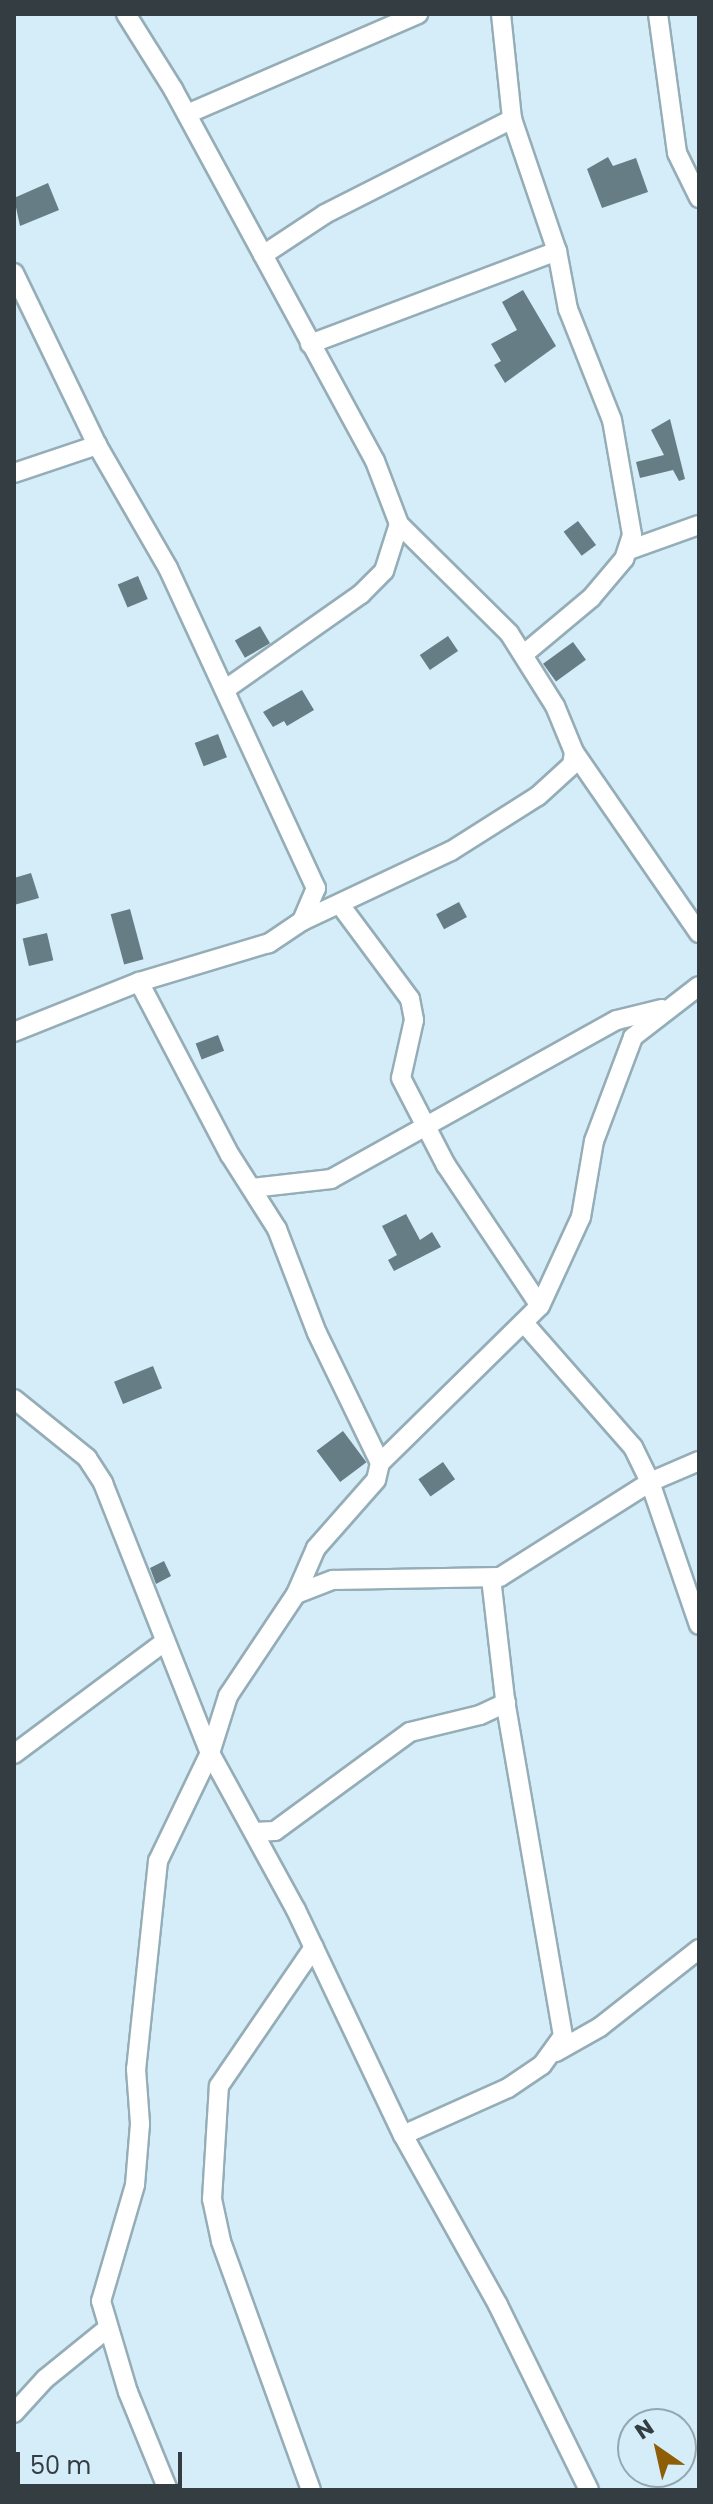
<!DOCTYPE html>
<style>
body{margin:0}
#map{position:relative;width:713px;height:2504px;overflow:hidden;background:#d4edf8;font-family:Poppins,sans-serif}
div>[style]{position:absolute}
.building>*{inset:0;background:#667d86;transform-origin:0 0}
.roads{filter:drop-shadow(2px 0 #95adb7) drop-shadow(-2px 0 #95adb7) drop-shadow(0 2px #95adb7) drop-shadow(0 -2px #95adb7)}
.street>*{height:18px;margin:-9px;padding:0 9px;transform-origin:9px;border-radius:9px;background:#fff}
span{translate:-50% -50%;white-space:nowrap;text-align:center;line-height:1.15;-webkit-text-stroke:8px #d4edf8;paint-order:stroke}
.frame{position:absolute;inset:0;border:16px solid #343d42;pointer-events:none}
.north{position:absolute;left:617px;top:2408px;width:80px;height:80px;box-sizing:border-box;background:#d4edf8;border:2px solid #94a7af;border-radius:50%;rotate:326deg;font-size:22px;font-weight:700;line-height:32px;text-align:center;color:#343d42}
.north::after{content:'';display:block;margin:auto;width:28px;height:36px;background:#8d5e05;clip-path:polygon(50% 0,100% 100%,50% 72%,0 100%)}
.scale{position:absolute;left:16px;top:2452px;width:166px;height:36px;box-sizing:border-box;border:4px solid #343d42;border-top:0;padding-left:10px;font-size:24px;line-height:28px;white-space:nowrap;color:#343d42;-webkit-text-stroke:6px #d4edf8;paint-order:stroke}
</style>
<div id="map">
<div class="building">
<div style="clip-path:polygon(608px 157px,613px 166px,636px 158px,648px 192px,602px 208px,587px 169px)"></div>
<div style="clip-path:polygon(48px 183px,59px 210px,20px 226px,14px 198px)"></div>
<div style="clip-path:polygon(523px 290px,556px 346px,505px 383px,494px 365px,501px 361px,491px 344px,517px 330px,502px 302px)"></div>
<div style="clip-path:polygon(670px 419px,685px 479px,679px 481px,673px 470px,640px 478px,636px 462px,664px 455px,651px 430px)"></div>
<div style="left:578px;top:521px;width:30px;height:18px;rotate:53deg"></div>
<div style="left:138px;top:576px;width:25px;height:22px;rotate:67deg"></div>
<div style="left:260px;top:626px;width:20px;height:29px;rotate:60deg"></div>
<div style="left:448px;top:636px;width:18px;height:34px;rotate:56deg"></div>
<div style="left:573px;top:642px;width:22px;height:37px;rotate:54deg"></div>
<div style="clip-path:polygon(302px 690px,314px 710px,287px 726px,284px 721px,273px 727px,263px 712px)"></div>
<div style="left:218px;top:734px;width:25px;height:25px;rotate:69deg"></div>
<div style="clip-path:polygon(31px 873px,39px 898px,14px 905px,14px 878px)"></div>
<div style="left:459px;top:902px;width:17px;height:26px;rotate:62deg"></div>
<div style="left:130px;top:909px;width:52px;height:20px;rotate:75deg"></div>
<div style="left:47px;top:933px;width:28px;height:25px;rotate:77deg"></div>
<div style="left:218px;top:1035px;width:17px;height:24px;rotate:69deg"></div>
<div style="clip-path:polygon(406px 1214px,420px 1240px,432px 1232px,441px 1247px,394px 1271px,388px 1260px,397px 1255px,382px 1226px)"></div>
<div style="left:153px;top:1366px;width:24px;height:42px;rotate:68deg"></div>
<div style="left:343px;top:1431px;width:39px;height:33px;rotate:53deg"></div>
<div style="left:443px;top:1462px;width:21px;height:30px;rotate:55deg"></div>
<div style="clip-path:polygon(164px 1561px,171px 1576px,156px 1584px,150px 1568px)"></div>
</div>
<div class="roads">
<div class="street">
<div style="left:126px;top:14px;width:89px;rotate:57.9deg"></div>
<div style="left:173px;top:89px;width:423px;rotate:61.5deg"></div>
<div style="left:375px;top:461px;width:67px;rotate:69.1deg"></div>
<div style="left:399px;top:524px;width:49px;rotate:107.7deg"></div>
<div style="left:384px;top:571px;width:33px;rotate:135deg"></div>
<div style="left:361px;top:594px;width:165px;rotate:144.9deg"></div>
<div style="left:501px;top:14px;width:106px;rotate:84deg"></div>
<div style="left:512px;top:119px;width:139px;rotate:71.2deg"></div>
<div style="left:557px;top:251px;width:59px;rotate:79.3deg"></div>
<div style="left:568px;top:309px;width:119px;rotate:68.4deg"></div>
<div style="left:612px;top:420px;width:117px;rotate:80.1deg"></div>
<div style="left:632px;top:535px;width:25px;rotate:108deg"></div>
<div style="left:624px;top:559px;width:51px;rotate:130.2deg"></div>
<div style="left:591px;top:598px;width:87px;rotate:140.1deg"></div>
<div style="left:658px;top:14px;width:140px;rotate:82.2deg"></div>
<div style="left:677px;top:153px;width:50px;rotate:63.9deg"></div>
<div style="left:187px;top:114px;width:252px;rotate:-23.4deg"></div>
<div style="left:263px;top:255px;width:74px;rotate:-33.5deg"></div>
<div style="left:325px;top:214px;width:210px;rotate:-26.9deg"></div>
<div style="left:14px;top:273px;width:191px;rotate:64.2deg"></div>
<div style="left:97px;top:445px;width:142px;rotate:60deg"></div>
<div style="left:168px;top:568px;width:353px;rotate:65.2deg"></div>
<div style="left:316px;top:888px;width:36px;rotate:113deg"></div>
<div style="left:302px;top:921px;width:40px;rotate:146deg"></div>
<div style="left:269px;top:943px;width:136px;rotate:163.3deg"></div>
<div style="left:139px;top:982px;width:135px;rotate:158.2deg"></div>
<div style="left:310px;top:344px;width:264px;rotate:-20.6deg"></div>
<div style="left:14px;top:473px;width:88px;rotate:-18.6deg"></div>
<div style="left:629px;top:550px;width:74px;rotate:-19.7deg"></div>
<div style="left:574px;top:752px;width:220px;rotate:55.4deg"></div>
<div style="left:341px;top:906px;width:116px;rotate:53.4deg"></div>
<div style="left:410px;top:999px;width:21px;rotate:79deg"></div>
<div style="left:414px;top:1020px;width:59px;rotate:102.6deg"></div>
<div style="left:401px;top:1078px;width:98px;rotate:62.7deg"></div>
<div style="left:446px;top:1165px;width:169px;rotate:56.3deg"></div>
<div style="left:302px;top:921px;width:165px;rotate:-25.2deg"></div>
<div style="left:451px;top:851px;width:103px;rotate:-32.3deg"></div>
<div style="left:538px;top:796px;width:46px;rotate:-42.4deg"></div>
<div style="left:572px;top:765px;width:13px;rotate:-81deg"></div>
<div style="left:574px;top:752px;width:50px;rotate:-112.4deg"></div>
<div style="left:555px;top:706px;width:86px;rotate:-122.2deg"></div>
<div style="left:509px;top:633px;width:155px;rotate:-135.3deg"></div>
<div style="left:139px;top:982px;width:195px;rotate:62.3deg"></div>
<div style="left:230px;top:1155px;width:88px;rotate:57.6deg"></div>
<div style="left:277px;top:1229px;width:111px;rotate:69deg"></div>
<div style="left:317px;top:1333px;width:144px;rotate:64.1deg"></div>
<div style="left:380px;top:1463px;width:17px;rotate:103deg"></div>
<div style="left:376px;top:1480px;width:91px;rotate:131.4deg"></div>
<div style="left:316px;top:1548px;width:50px;rotate:113.5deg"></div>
<div style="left:296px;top:1594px;width:123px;rotate:123.7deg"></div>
<div style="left:228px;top:1696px;width:60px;rotate:107.5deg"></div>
<div style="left:210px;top:1753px;width:179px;rotate:61.3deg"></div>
<div style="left:296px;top:1910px;width:249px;rotate:64.6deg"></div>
<div style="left:403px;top:2135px;width:195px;rotate:60.8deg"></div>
<div style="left:498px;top:2305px;width:206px;rotate:63.8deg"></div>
<div style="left:252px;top:1188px;width:80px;rotate:-6.5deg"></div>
<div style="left:331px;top:1179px;width:327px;rotate:-29.1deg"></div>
<div style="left:617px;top:1020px;width:46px;rotate:-13.7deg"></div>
<div style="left:524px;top:1323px;width:165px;rotate:48.7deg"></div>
<div style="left:633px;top:1447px;width:39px;rotate:64deg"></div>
<div style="left:650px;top:1482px;width:151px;rotate:71.1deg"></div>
<div style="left:14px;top:1399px;width:94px;rotate:38.9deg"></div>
<div style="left:87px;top:1458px;width:30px;rotate:57deg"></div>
<div style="left:103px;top:1483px;width:290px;rotate:68.4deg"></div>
<div style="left:210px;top:1753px;width:120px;rotate:115.7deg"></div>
<div style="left:158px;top:1861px;width:209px;rotate:96deg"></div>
<div style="left:136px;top:2069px;width:55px;rotate:85.8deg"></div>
<div style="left:140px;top:2124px;width:61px;rotate:94.7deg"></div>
<div style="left:135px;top:2185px;width:121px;rotate:106.3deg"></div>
<div style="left:101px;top:2301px;width:95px;rotate:73.5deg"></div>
<div style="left:128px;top:2392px;width:106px;rotate:67.8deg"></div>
<div style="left:380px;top:1463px;width:224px;rotate:-44.5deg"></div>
<div style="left:540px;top:1306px;width:98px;rotate:-65.3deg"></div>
<div style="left:581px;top:1217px;width:77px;rotate:-80.3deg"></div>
<div style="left:594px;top:1141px;width:111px;rotate:-69.4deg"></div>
<div style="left:633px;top:1037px;width:83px;rotate:-37.7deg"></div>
<div style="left:296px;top:1594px;width:40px;rotate:-21deg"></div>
<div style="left:333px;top:1580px;width:167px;rotate:-1deg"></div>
<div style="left:500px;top:1577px;width:178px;rotate:-32.3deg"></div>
<div style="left:650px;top:1482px;width:53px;rotate:-23.2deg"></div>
<div style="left:14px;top:1754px;width:187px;rotate:-36.7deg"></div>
<div style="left:254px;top:1832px;width:21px;rotate:-3deg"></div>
<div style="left:275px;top:1831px;width:167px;rotate:-36.3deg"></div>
<div style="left:410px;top:1732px;width:72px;rotate:-13.7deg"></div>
<div style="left:480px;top:1715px;width:29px;rotate:-25deg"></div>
<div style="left:556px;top:2052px;width:51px;rotate:-29.6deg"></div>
<div style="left:600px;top:2027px;width:126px;rotate:-38.2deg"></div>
<div style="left:403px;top:2135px;width:115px;rotate:-24.1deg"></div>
<div style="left:508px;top:2088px;width:41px;rotate:-34.1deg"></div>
<div style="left:542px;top:2065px;width:36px;rotate:-54deg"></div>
<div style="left:563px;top:2036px;width:342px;rotate:-99.8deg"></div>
<div style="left:505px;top:1699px;width:122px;rotate:-96.6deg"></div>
<div style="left:14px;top:2413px;width:46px;rotate:-47.6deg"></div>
<div style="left:45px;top:2379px;width:81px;rotate:-39deg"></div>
<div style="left:311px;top:2490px;width:265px;rotate:-109.9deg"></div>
<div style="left:221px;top:2241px;width:43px;rotate:-102.1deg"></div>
<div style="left:212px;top:2199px;width:113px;rotate:-86.5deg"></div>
<div style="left:219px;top:2086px;width:168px;rotate:-55.6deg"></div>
</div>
</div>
<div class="frame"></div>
<div class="north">N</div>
<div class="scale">50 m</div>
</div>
